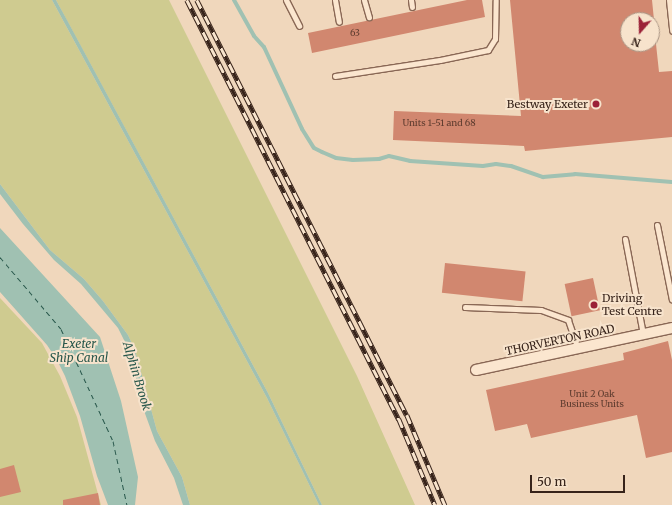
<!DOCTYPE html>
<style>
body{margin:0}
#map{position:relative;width:672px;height:505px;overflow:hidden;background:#f0d7bc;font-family:Merriweather,serif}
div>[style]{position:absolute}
.green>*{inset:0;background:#cfcb90}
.water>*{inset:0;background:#a0c1b2}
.stream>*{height:4px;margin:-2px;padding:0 2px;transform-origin:2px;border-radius:2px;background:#a0c1b2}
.ferry>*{height:1px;margin-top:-0.5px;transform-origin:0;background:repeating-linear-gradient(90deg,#29584c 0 5px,transparent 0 9px)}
.building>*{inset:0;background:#d1876f;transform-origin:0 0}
.roads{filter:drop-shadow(1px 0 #896755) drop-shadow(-1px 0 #896755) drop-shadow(0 1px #896755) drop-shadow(0 -1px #896755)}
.service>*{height:5px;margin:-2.5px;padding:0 2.5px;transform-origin:2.5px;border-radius:2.5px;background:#fbe6cf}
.minor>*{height:10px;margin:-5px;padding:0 5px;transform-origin:5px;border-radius:5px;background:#fbe6cf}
.rail>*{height:4.5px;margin-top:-2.25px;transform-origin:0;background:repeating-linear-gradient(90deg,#f7e3cc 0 9px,#37231a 0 18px);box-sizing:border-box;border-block:1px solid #37231a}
.dots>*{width:11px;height:11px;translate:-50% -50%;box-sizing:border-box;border:2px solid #f7e3cc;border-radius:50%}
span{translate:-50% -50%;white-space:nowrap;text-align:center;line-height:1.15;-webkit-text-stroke:4px #f7e3cc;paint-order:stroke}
.number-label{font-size:9px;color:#5e3c2f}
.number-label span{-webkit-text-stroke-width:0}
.poi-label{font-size:11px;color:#37231a}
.right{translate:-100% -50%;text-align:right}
.left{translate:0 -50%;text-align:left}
.street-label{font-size:11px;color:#37231a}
.water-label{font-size:12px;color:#29584c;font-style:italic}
.north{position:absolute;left:620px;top:12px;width:40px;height:40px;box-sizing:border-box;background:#f7e3cc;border:1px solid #aa9685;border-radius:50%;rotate:200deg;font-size:11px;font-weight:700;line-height:16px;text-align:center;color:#37231a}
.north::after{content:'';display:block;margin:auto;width:14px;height:18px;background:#9b2137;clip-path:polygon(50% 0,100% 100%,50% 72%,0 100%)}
.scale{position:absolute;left:530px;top:475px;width:95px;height:18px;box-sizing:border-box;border:2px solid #37231a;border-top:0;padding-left:5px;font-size:12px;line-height:14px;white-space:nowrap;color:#37231a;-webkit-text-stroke:3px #f7e3cc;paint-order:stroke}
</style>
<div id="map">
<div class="green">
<div style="clip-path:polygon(0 0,52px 0,267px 398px,319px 505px,190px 505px,182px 477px,157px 431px,135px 350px,128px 335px,103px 301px,84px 279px,50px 250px,0 184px)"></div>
<div style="clip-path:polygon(56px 0,169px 0,357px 376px,415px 505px,322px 505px,268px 393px)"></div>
<div style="clip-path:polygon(0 298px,42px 343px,60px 376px,77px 417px,101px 505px,0 505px)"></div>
</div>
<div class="water">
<div style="clip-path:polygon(52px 0,56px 0,67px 20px,268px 393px,322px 505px,319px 505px,267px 398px)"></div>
<div style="clip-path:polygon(0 184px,50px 250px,84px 279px,103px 301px,128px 335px,135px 350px,157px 431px,182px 477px,190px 505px,183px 505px,174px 478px,155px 441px,143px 408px,125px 342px,118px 328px,81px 284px,54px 260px,23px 224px,0 194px)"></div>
<div style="clip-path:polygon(0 228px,100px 337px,121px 401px,138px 477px,135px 505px,108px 505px,97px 476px,80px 416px,65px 376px,57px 360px,47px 345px,0 292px)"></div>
</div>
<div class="stream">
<div style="left:234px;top:0;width:41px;rotate:60.9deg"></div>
<div style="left:254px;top:36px;width:15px;rotate:48deg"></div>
<div style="left:264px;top:47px;width:90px;rotate:65.1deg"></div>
<div style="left:302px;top:129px;width:22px;rotate:58deg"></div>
<div style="left:314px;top:148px;width:9px;rotate:27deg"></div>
<div style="left:322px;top:152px;width:15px;rotate:23deg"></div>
<div style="left:336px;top:158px;width:17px;rotate:7deg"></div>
<div style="left:353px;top:160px;width:26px;rotate:-2deg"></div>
<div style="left:379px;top:159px;width:10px;rotate:-17deg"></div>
<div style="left:389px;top:156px;width:22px;rotate:13deg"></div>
<div style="left:410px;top:161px;width:73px;rotate:3.9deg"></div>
<div style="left:483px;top:166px;width:13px;rotate:-9deg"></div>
<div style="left:496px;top:164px;width:15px;rotate:8deg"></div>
<div style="left:511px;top:166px;width:34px;rotate:19deg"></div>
<div style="left:543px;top:177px;width:32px;rotate:-5deg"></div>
<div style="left:575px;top:174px;width:97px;rotate:4.7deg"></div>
</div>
<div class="ferry">
<div style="left:0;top:257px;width:94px;rotate:49.7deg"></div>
<div style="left:61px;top:329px;width:123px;rotate:65.1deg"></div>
<div style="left:113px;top:441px;width:66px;rotate:77.7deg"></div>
</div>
<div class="building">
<div style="clip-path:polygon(467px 0,482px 0,485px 17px,312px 53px,308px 33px)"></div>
<div style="clip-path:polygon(510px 0,652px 0,654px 20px,628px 20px,628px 44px,656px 44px,659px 72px,672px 71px,672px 137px,525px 151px,524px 146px,393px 140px,394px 111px,521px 116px)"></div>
<div style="left:445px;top:263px;width:81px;height:30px;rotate:6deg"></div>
<div style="left:593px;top:278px;width:33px;height:29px;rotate:78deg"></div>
<div style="clip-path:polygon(668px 341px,672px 360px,672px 452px,646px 458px,637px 415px,531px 438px,527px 424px,495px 431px,486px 390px,624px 360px,623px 353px)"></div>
<div style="clip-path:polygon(14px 465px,21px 492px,0 497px,0 469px)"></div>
<div style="clip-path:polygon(98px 493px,100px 505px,63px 505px,63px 500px)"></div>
</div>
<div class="roads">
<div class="service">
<div style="left:286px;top:0;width:29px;rotate:63deg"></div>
<div style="left:335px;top:0;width:22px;rotate:80deg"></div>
<div style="left:364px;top:0;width:18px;rotate:74deg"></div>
<div style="left:411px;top:0;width:7px;rotate:82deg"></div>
<div style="left:669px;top:0;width:31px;rotate:84deg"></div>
<div style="left:335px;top:76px;width:106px;rotate:-8.7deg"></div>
<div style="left:440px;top:60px;width:49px;rotate:-11.8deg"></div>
<div style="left:488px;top:50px;width:13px;rotate:-58deg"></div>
<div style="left:495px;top:39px;width:39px;rotate:-89deg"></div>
<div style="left:657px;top:225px;width:76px;rotate:78.7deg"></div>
<div style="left:625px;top:239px;width:97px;rotate:79.3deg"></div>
<div style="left:465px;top:307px;width:76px;rotate:2.3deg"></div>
<div style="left:541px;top:310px;width:29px;rotate:20deg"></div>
<div style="left:568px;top:320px;width:31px;rotate:71deg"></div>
</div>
<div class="minor">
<div style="left:476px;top:370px;width:200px;rotate:-12.1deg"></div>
</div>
</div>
<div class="rail">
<div style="left:187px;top:0;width:470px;rotate:63.2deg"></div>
<div style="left:399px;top:419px;width:93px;rotate:67.3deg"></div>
<div style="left:197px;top:0;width:465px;rotate:63.2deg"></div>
<div style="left:407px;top:415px;width:98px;rotate:67.1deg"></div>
</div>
<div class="dots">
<div style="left:596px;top:104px;background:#9b2137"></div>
<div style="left:594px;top:305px;background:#9b2137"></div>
</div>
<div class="number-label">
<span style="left:355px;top:33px">63</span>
<span style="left:439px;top:123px">Units 1-51 and 68</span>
<span style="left:592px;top:399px">Unit 2 Oak<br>Business Units</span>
</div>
<div class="poi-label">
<span class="right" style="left:588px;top:104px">Bestway Exeter</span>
<span class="left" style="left:602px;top:305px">Driving<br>Test Centre</span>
</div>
<div class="street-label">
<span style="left:560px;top:340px;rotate:-12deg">THORVERTON ROAD</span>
</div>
<div class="water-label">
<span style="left:79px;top:351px">Exeter<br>Ship Canal</span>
<span style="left:137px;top:376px;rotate:73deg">Alphin Brook</span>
</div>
<div class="north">N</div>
<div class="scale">50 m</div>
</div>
